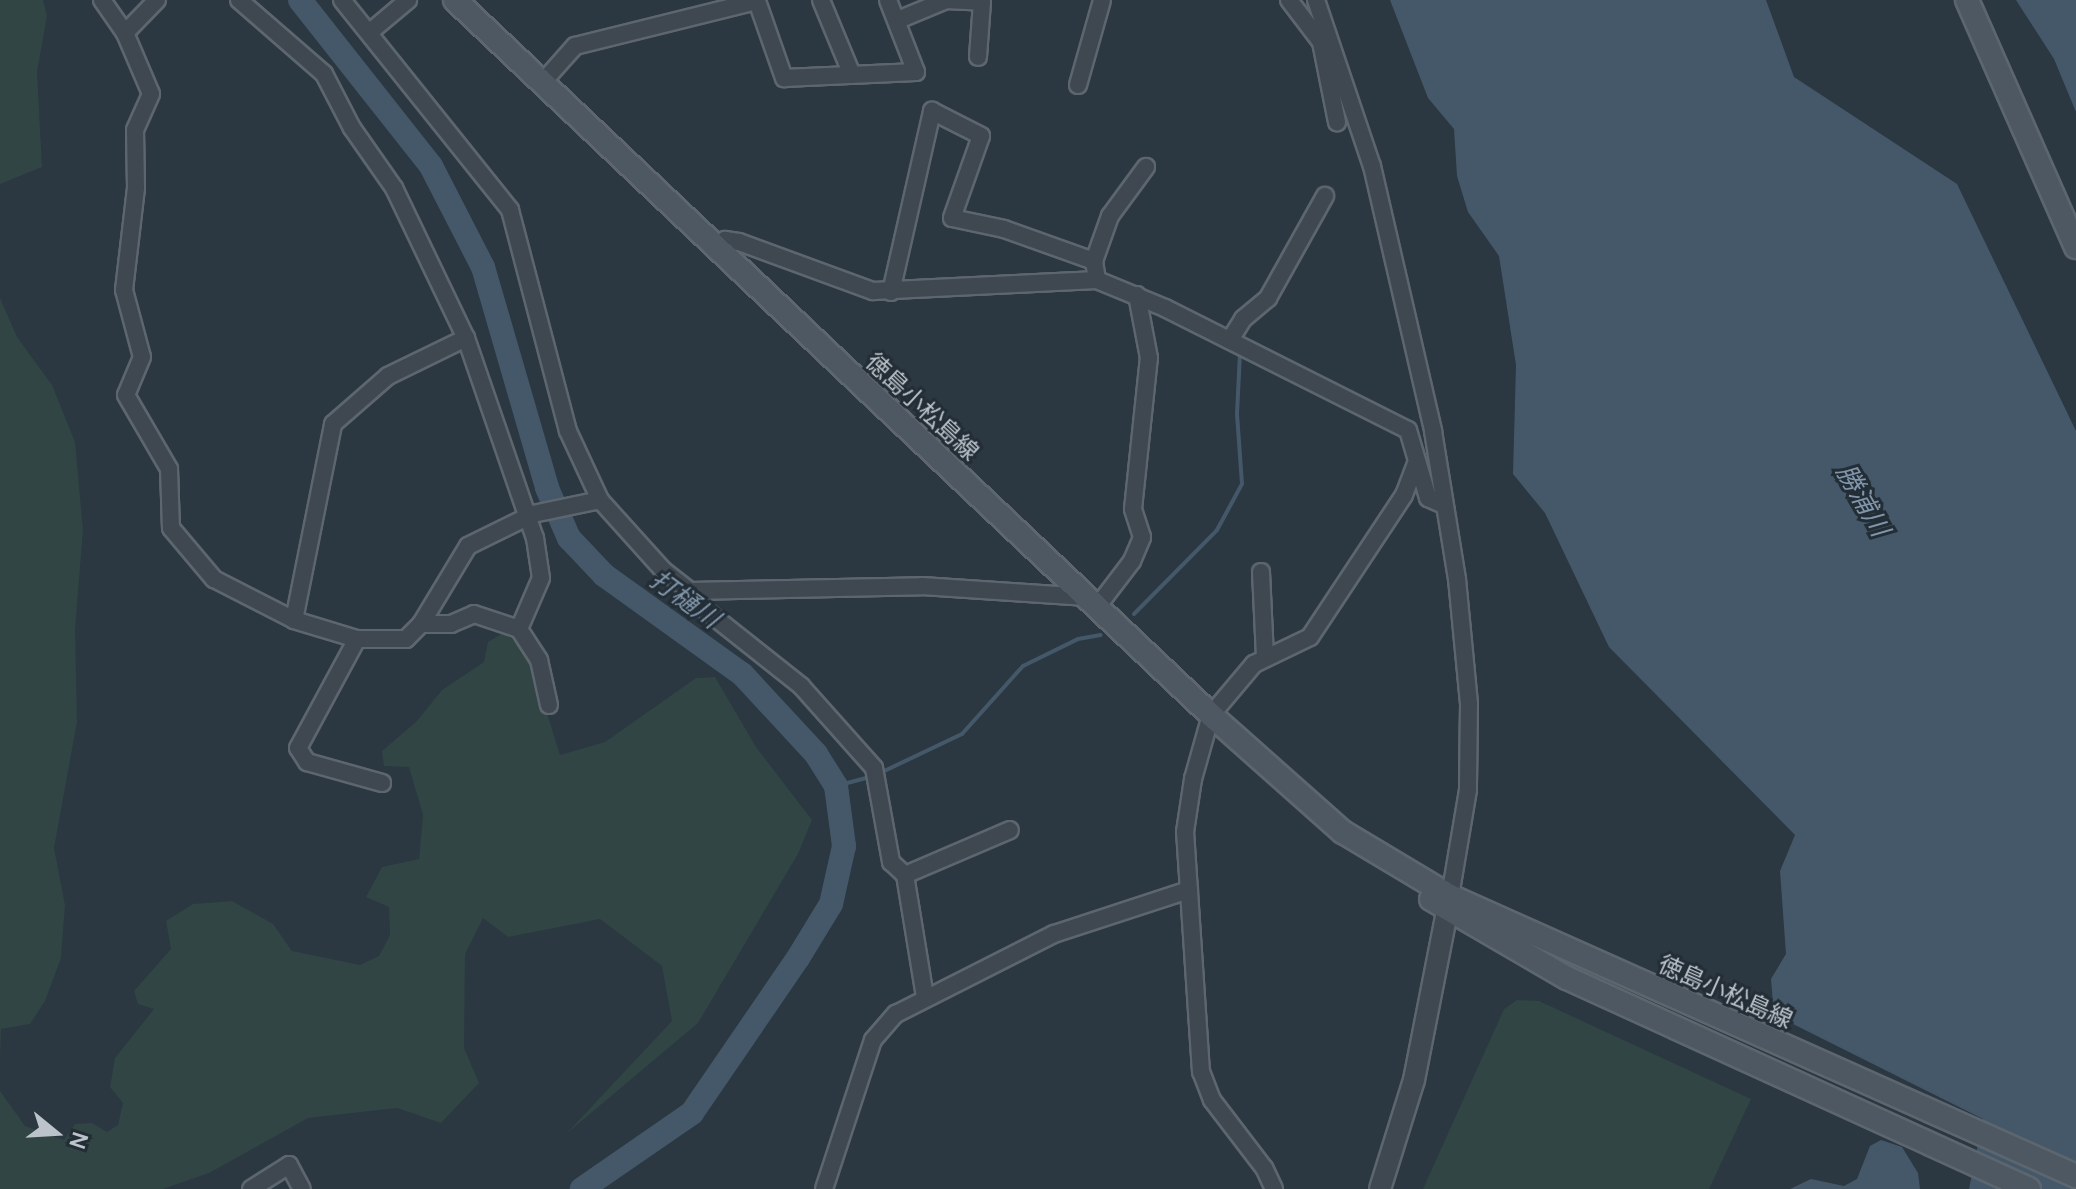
<!DOCTYPE html>
<meta charset="utf-8">
<style>
body{margin:0}
#map{position:relative;width:2076px;height:1189px;overflow:hidden;background:#2b3741;font-family:Manrope,"Noto Sans JP",sans-serif}
div>[style]{position:absolute}
.green>*{inset:0;background:#304544}
.water>*{inset:0;background:#455869}
.stream>*{height:4px;margin:-2px;padding:0 2px;transform-origin:2px;border-radius:2px;background:#455869}
.river>*{height:24px;margin:-12px;padding:0 12px;transform-origin:12px;border-radius:12px;background:#455869}
.roads{filter:drop-shadow(2px 0 #5d666e) drop-shadow(-2px 0 #5d666e) drop-shadow(0 2px #5d666e) drop-shadow(0 -2px #5d666e)}
.minor>*{height:16px;margin:-8px;padding:0 8px;transform-origin:8px;border-radius:8px;background:#3f4851}
.tertiary>*{height:20px;margin:-10px;padding:0 10px;transform-origin:10px;border-radius:10px;background:#3f4851}
.secondary>*{height:22px;margin:-11px;padding:0 11px;transform-origin:11px;border-radius:11px;background:#4d5863}
span{translate:-50% -50%;white-space:nowrap;text-align:center;line-height:1.15;-webkit-text-stroke:6px #232d36;paint-order:stroke}
.street-label{font-size:24px;color:#bcc3cb}
.water-label{font-size:26px;color:#8196aa;font-style:italic}
.north{position:absolute;left:16px;top:1093px;width:80px;height:80px;-webkit-text-stroke:6px #232d36;paint-order:stroke;rotate:108deg;font-size:22px;font-weight:700;line-height:32px;text-align:center;color:#bcc3cb}
.north::after{content:'';display:block;margin:auto;width:28px;height:36px;background:#bcc3cb;clip-path:polygon(50% 0,100% 100%,50% 72%,0 100%)}
</style>
<div id="map">
<div class="green">
<div style="clip-path:polygon(0 0,43px 0,47px 16px,37px 72px,42px 167px,0 184px)"></div>
<div style="clip-path:polygon(0 298px,17px 337px,52px 385px,75px 442px,83px 530px,75px 630px,77px 722px,54px 848px,65px 905px,61px 958px,45px 1001px,30px 1024px,1px 1029px,0 1060px)"></div>
<div style="clip-path:polygon(503px 633px,527px 649px,560px 755px,605px 742px,696px 678px,715px 677px,756px 747px,812px 820px,798px 854px,698px 1023px,566px 1134px,672px 1021px,662px 966px,600px 919px,508px 937px,483px 918px,465px 954px,464px 1048px,479px 1083px,441px 1123px,397px 1108px,308px 1118px,209px 1173px,163px 1189px,0 1189px,0 1091px,25px 1126px,64px 1140px,75px 1124px,92px 1123px,107px 1132px,118px 1125px,123px 1103px,110px 1087px,115px 1058px,154px 1009px,138px 1004px,134px 991px,171px 949px,166px 921px,193px 904px,232px 901px,273px 924px,292px 951px,360px 965px,379px 956px,390px 935px,389px 907px,366px 897px,382px 867px,419px 859px,423px 815px,409px 767px,384px 766px,382px 751px,416px 722px,442px 690px,484px 662px,488px 642px)"></div>
<div style="clip-path:polygon(1517px 1000px,1539px 1001px,1751px 1099px,1709px 1189px,1423px 1189px,1504px 1009px)"></div>
</div>
<div class="water">
<div style="clip-path:polygon(1390px 0,1766px 0,1794px 77px,1957px 184px,2076px 431px,2076px 1189px,1969px 1189px,1983px 1119px,1789px 1022px,1773px 1004px,1771px 979px,1786px 954px,1780px 871px,1795px 835px,1609px 647px,1545px 513px,1513px 474px,1516px 365px,1499px 256px,1468px 212px,1457px 176px,1454px 129px,1428px 98px)"></div>
<div style="clip-path:polygon(2016px 0,2076px 0,2076px 112px,2054px 59px)"></div>
<div style="clip-path:polygon(1881px 1140px,1902px 1147px,1918px 1173px,1920px 1189px,1790px 1189px,1811px 1179px,1844px 1186px,1857px 1179px,1870px 1146px)"></div>
</div>
<div class="stream">
<div style="left:1134px;top:614px;width:118px;rotate:-45.3deg"></div>
<div style="left:1217px;top:530px;width:52px;rotate:-61.5deg"></div>
<div style="left:1242px;top:484px;width:70px;rotate:-94.1deg"></div>
<div style="left:1237px;top:414px;width:62px;rotate:-87.2deg"></div>
<div style="left:878px;top:774px;width:93px;rotate:-25.5deg"></div>
<div style="left:962px;top:734px;width:91px;rotate:-48.1deg"></div>
<div style="left:1023px;top:666px;width:61px;rotate:-26.1deg"></div>
<div style="left:1078px;top:639px;width:23px;rotate:-10deg"></div>
<div style="left:836px;top:786px;width:34px;rotate:-15deg"></div>
</div>
<div class="river">
<div style="left:300px;top:0;width:211px;rotate:51.7deg"></div>
<div style="left:431px;top:166px;width:114px;rotate:62.8deg"></div>
<div style="left:483px;top:267px;width:230px;rotate:73.8deg"></div>
<div style="left:547px;top:488px;width:55px;rotate:66.3deg"></div>
<div style="left:569px;top:538px;width:51px;rotate:46.6deg"></div>
<div style="left:604px;top:575px;width:170px;rotate:35.7deg"></div>
<div style="left:742px;top:674px;width:109px;rotate:47.2deg"></div>
<div style="left:816px;top:754px;width:38px;rotate:58deg"></div>
<div style="left:836px;top:786px;width:61px;rotate:82.4deg"></div>
<div style="left:844px;top:846px;width:59px;rotate:102.6deg"></div>
<div style="left:831px;top:904px;width:63px;rotate:121.4deg"></div>
<div style="left:798px;top:958px;width:188px;rotate:124.4deg"></div>
<div style="left:692px;top:1113px;width:134px;rotate:145.4deg"></div>
</div>
<div class="roads">
<div class="minor">
<div style="left:102px;top:0;width:40px;rotate:55.1deg"></div>
<div style="left:157px;top:0;width:46px;rotate:134.1deg"></div>
<div style="left:125px;top:33px;width:66px;rotate:66.9deg"></div>
<div style="left:151px;top:94px;width:39px;rotate:114deg"></div>
<div style="left:135px;top:130px;width:58px;rotate:89deg"></div>
<div style="left:136px;top:188px;width:103px;rotate:96.7deg"></div>
<div style="left:124px;top:290px;width:69px;rotate:75deg"></div>
<div style="left:142px;top:357px;width:41px;rotate:112.8deg"></div>
<div style="left:126px;top:395px;width:86px;rotate:59.8deg"></div>
<div style="left:169px;top:469px;width:59px;rotate:88.1deg"></div>
<div style="left:171px;top:528px;width:67px;rotate:49.9deg"></div>
<div style="left:214px;top:579px;width:90px;rotate:27.1deg"></div>
<div style="left:294px;top:620px;width:66px;rotate:16.8deg"></div>
<div style="left:357px;top:639px;width:49px"></div>
<div style="left:406px;top:639px;width:21px;rotate:-45deg"></div>
<div style="left:421px;top:624px;width:91px;rotate:-58.9deg"></div>
<div style="left:468px;top:546px;width:72px;rotate:-26.2deg"></div>
<div style="left:533px;top:514px;width:68px;rotate:-11.8deg"></div>
<div style="left:600px;top:500px;width:94px;rotate:48deg"></div>
<div style="left:663px;top:570px;width:34px;rotate:38deg"></div>
<div style="left:690px;top:591px;width:232px;rotate:-1.2deg"></div>
<div style="left:922px;top:586px;width:165px;rotate:3.8deg"></div>
<div style="left:239px;top:0;width:113px;rotate:41deg"></div>
<div style="left:324px;top:74px;width:61px;rotate:62.6deg"></div>
<div style="left:352px;top:128px;width:73px;rotate:55deg"></div>
<div style="left:394px;top:188px;width:166px;rotate:64.4deg"></div>
<div style="left:342px;top:0;width:269px;rotate:51.3deg"></div>
<div style="left:510px;top:210px;width:228px;rotate:75.3deg"></div>
<div style="left:568px;top:431px;width:76px;rotate:65.1deg"></div>
<div style="left:821px;top:0;width:81px;rotate:67.5deg"></div>
<div style="left:1289px;top:0;width:53px;rotate:52.7deg"></div>
<div style="left:1321px;top:42px;width:82px;rotate:78.7deg"></div>
<div style="left:1316px;top:0;width:175px;rotate:71.4deg"></div>
<div style="left:1372px;top:166px;width:272px;rotate:77deg"></div>
<div style="left:1433px;top:431px;width:150px;rotate:80.8deg"></div>
<div style="left:1457px;top:579px;width:126px;rotate:84.5deg"></div>
<div style="left:1469px;top:704px;width:86px;rotate:90.7deg"></div>
<div style="left:1468px;top:790px;width:108px;rotate:99.6deg"></div>
<div style="left:898px;top:20px;width:52px;rotate:-22.6deg"></div>
<div style="left:946px;top:0;width:36px;rotate:3deg"></div>
<div style="left:982px;top:2px;width:55px;rotate:94.2deg"></div>
<div style="left:370px;top:32px;width:50px;rotate:-40.1deg"></div>
<div style="left:542px;top:83px;width:50px;rotate:-48.3deg"></div>
<div style="left:575px;top:46px;width:187px;rotate:-13.9deg"></div>
<div style="left:757px;top:1px;width:82px;rotate:70.7deg"></div>
<div style="left:784px;top:78px;width:132px;rotate:-2.6deg"></div>
<div style="left:916px;top:72px;width:77px;rotate:-111.3deg"></div>
<div style="left:1078px;top:85px;width:88px;rotate:-74.2deg"></div>
<div style="left:718px;top:248px;width:11px;rotate:-49deg"></div>
<div style="left:725px;top:240px;width:14px;rotate:8deg"></div>
<div style="left:739px;top:242px;width:143px;rotate:20.1deg"></div>
<div style="left:873px;top:291px;width:224px;rotate:-2.8deg"></div>
<div style="left:1094px;top:261px;width:19px;rotate:81deg"></div>
<div style="left:1097px;top:280px;width:74px;rotate:22.4deg"></div>
<div style="left:1165px;top:308px;width:272px;rotate:26.7deg"></div>
<div style="left:1408px;top:430px;width:71px;rotate:73.6deg"></div>
<div style="left:1428px;top:498px;width:17px;rotate:24deg"></div>
<div style="left:891px;top:292px;width:186px;rotate:-77.2deg"></div>
<div style="left:932px;top:111px;width:55px;rotate:27deg"></div>
<div style="left:981px;top:136px;width:87px;rotate:109.5deg"></div>
<div style="left:952px;top:218px;width:53px;rotate:11.9deg"></div>
<div style="left:1004px;top:229px;width:96px;rotate:19.6deg"></div>
<div style="left:1094px;top:261px;width:48px;rotate:-70.4deg"></div>
<div style="left:1110px;top:216px;width:61px;rotate:-53.7deg"></div>
<div style="left:1230px;top:340px;width:25px;rotate:-58deg"></div>
<div style="left:1243px;top:319px;width:33px;rotate:-40deg"></div>
<div style="left:1268px;top:298px;width:117px;rotate:-60.8deg"></div>
<div style="left:1261px;top:572px;width:84px;rotate:87.3deg"></div>
<div style="left:690px;top:591px;width:23px;rotate:52deg"></div>
<div style="left:704px;top:609px;width:124px;rotate:38.4deg"></div>
<div style="left:801px;top:686px;width:110px;rotate:48.3deg"></div>
<div style="left:874px;top:768px;width:96px;rotate:79.7deg"></div>
<div style="left:891px;top:862px;width:19px;rotate:43deg"></div>
<div style="left:1097px;top:607px;width:58px;rotate:-52.7deg"></div>
<div style="left:1132px;top:561px;width:26px;rotate:-67deg"></div>
<div style="left:1142px;top:537px;width:29px;rotate:-108deg"></div>
<div style="left:1133px;top:509px;width:152px;rotate:-84deg"></div>
<div style="left:1149px;top:358px;width:64px;rotate:-100.8deg"></div>
<div style="left:294px;top:620px;width:200px;rotate:-78.7deg"></div>
<div style="left:333px;top:424px;width:73px;rotate:-41.1deg"></div>
<div style="left:388px;top:376px;width:87px;rotate:-26deg"></div>
<div style="left:466px;top:338px;width:212px;rotate:71deg"></div>
<div style="left:535px;top:538px;width:40px;rotate:81.5deg"></div>
<div style="left:541px;top:578px;width:56px;rotate:113.3deg"></div>
<div style="left:421px;top:624px;width:30px"></div>
<div style="left:451px;top:624px;width:25px;rotate:-23deg"></div>
<div style="left:474px;top:614px;width:47px;rotate:18.4deg"></div>
<div style="left:519px;top:629px;width:37px;rotate:57deg"></div>
<div style="left:539px;top:660px;width:46px;rotate:77.5deg"></div>
<div style="left:357px;top:639px;width:124px;rotate:118.4deg"></div>
<div style="left:298px;top:748px;width:17px;rotate:57deg"></div>
<div style="left:307px;top:762px;width:78px;rotate:15.6deg"></div>
<div style="left:925px;top:997px;width:124px;rotate:-99.3deg"></div>
<div style="left:905px;top:875px;width:114px;rotate:-23.2deg"></div>
<div style="left:251px;top:1189px;width:45px;rotate:-32.3deg"></div>
<div style="left:289px;top:1165px;width:27px;rotate:62deg"></div>
<div style="left:824px;top:1189px;width:157px;rotate:-71.8deg"></div>
<div style="left:873px;top:1040px;width:35px;rotate:-49deg"></div>
<div style="left:896px;top:1014px;width:177px;rotate:-26.9deg"></div>
<div style="left:1054px;top:934px;width:142px;rotate:-18.1deg"></div>
<div style="left:1274px;top:1189px;width:23px;rotate:-115deg"></div>
<div style="left:1264px;top:1168px;width:86px;rotate:-127.4deg"></div>
<div style="left:1212px;top:1100px;width:30px;rotate:-111deg"></div>
<div style="left:1201px;top:1072px;width:241px;rotate:-93.8deg"></div>
<div style="left:1185px;top:832px;width:54px;rotate:-81.4deg"></div>
<div style="left:1193px;top:779px;width:66px;rotate:-74.3deg"></div>
<div style="left:1211px;top:715px;width:67px;rotate:-49.9deg"></div>
<div style="left:1254px;top:664px;width:62px;rotate:-25.7deg"></div>
<div style="left:1310px;top:637px;width:170px;rotate:-56.5deg"></div>
<div style="left:1404px;top:495px;width:36px;rotate:-69deg"></div>
</div>
<div class="tertiary">
<div style="left:1380px;top:1189px;width:114px;rotate:-72.7deg"></div>
<div style="left:1414px;top:1080px;width:187px;rotate:-78.9deg"></div>
</div>
<div class="secondary">
<div style="left:455px;top:0;width:1041px;rotate:43.4deg"></div>
<div style="left:1211px;top:715px;width:176px;rotate:41.6deg"></div>
<div style="left:1343px;top:832px;width:125px;rotate:30.9deg"></div>
<div style="left:1450px;top:896px;width:686px;rotate:24.1deg"></div>
<div style="left:1967px;top:0;width:270px;rotate:66.2deg"></div>
<div style="left:1431px;top:899px;width:157px;rotate:30.2deg"></div>
<div style="left:1567px;top:978px;width:508px;rotate:24.55deg"></div>
</div>
</div>
<div class="street-label">
<span style="left:923px;top:406px;rotate:43deg">徳島小松島線</span>
<span style="left:1726px;top:991px;rotate:24deg">徳島小松島線</span>
</div>
<div class="water-label">
<span style="left:1863px;top:500px;rotate:60deg">勝浦川</span>
<span style="left:685px;top:599px;rotate:36deg">打樋川</span>
</div>
<div class="north">N</div>
</div>
